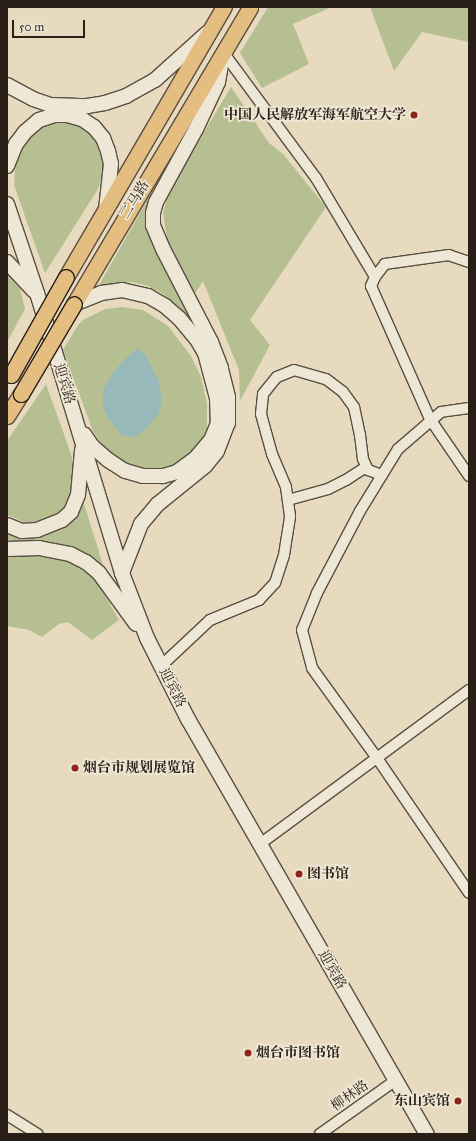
<!DOCTYPE html>
<meta charset="utf-8">
<style>
body{margin:0}
#map{position:relative;width:476px;height:1141px;overflow:hidden;background:#e7dabf;font-family:"IM FELL Great Primer","Noto Serif SC",serif}
div>[style]{position:absolute}
.green>*{inset:0;background:#b6bf91}
.water>*{inset:0;background:#98b9ba}
.roads{filter:drop-shadow(1px 0 #594e41) drop-shadow(-1px 0 #594e41) drop-shadow(0 1px #594e41) drop-shadow(0 -1px #594e41)}
.minor>*{height:10px;margin:-5px;padding:0 5px;transform-origin:5px;border-radius:5px;background:#efe7d5}
.secondary>*{height:14px;margin:-7px;padding:0 7px;transform-origin:7px;border-radius:7px;background:#efe7d5}
.primary>*{height:15px;margin:-7.5px;padding:0 7.5px;transform-origin:7.5px;border-radius:7.5px;background:#e4bd80}
.bridges{filter:drop-shadow(1px 0 #2a1f17) drop-shadow(-1px 0 #2a1f17) drop-shadow(0 1px #2a1f17) drop-shadow(0 -1px #2a1f17)}
.primary-bridge>*{height:15px;margin:-7.5px;padding:0 7.5px;transform-origin:7.5px;border-radius:7.5px;background:#e4bd80}
.dots>*{width:11px;height:11px;translate:-50% -50%;box-sizing:border-box;border:2px solid #efe7d5;border-radius:50%}
span{translate:-50% -50%;white-space:nowrap;text-align:center;line-height:1.15;-webkit-text-stroke:3.5px #efe7d5;paint-order:stroke}
.poi-label{font-size:14px;color:#2a1f17;font-weight:700}
.right{translate:-100% -50%;text-align:right}
.left{translate:0 -50%;text-align:left}
.street-label{font-size:14px;color:#2a1f17}
.frame{position:absolute;inset:0;border:8px solid #2a1f17;pointer-events:none}
.scale{position:absolute;left:12px;top:20px;width:73px;height:18px;box-sizing:border-box;border:2px solid #2a1f17;border-top:0;padding-left:5px;font-size:12px;line-height:14px;white-space:nowrap;color:#2a1f17;-webkit-text-stroke:3px #efe7d5;paint-order:stroke}
</style>
<div id="map">
<div class="green">
<div style="clip-path:polygon(268px 7px,332px 7px,293px 24px,309px 64px,262px 88px,240px 53px)"></div>
<div style="clip-path:polygon(370px 7px,469px 7px,469px 42px,422px 32px,394px 71px)"></div>
<div style="clip-path:polygon(231px 87px,269px 143px,283px 154px,326px 207px,250px 320px,270px 345px,240px 401px,239px 370px,203px 281px,194px 295px,167px 238px,163px 213px,169px 191px)"></div>
<div style="clip-path:polygon(55px 122px,67px 122px,91px 132px,99px 144px,104px 155px,104px 169px,98px 189px,45px 273px,14px 185px,15px 172px,16px 157px,21px 145px,32px 134px,42px 126px)"></div>
<div style="clip-path:polygon(148px 199px,147px 213px,151px 238px,177px 292px,201px 333px,175px 305px,163px 294px,148px 286px,132px 282px,99px 285px)"></div>
<div style="clip-path:polygon(7px 273px,20px 289px,25px 309px,7px 342px)"></div>
<div style="clip-path:polygon(122px 307px,143px 310px,168px 326px,191px 356px,201px 377px,207px 404px,207px 429px,198px 449px,182px 463px,167px 469px,151px 472px,137px 469px,121px 462px,104px 448px,93px 431px,63px 350px,78px 325px,83px 320px,105px 309px)"></div>
<div style="clip-path:polygon(46px 384px,71px 454px,75px 474px,75px 492px,69px 504px,51px 518px,39px 522px,24px 522px,7px 515px,7px 441px)"></div>
<div style="clip-path:polygon(82px 497px,107px 578px,95px 566px,7px 544px,7px 531px,34px 536px,46px 534px,57px 529px)"></div>
<div style="clip-path:polygon(27px 554px,62px 559px,83px 568px,99px 585px,119px 620px,92px 640px,68px 622px,59px 624px,42px 637px,29px 630px,7px 626px,7px 556px)"></div>
</div>
<div class="water">
<div style="clip-path:polygon(138px 349px,145px 354px,159px 381px,162px 402px,158px 415px,143px 432px,134px 437px,122px 435px,109px 420px,103px 406px,103px 390px,115px 370px,131px 353px)"></div>
</div>
<div class="roads">
<div class="minor">
<div style="left:223px;top:52px;width:157px;rotate:53.6deg"></div>
<div style="left:316px;top:178px;width:115px;rotate:59.2deg"></div>
<div style="left:469px;top:262px;width:21px;rotate:-161deg"></div>
<div style="left:449px;top:255px;width:65px;rotate:172deg"></div>
<div style="left:385px;top:264px;width:16px;rotate:128deg"></div>
<div style="left:375px;top:277px;width:10px;rotate:114deg"></div>
<div style="left:371px;top:286px;width:145px;rotate:66.1deg"></div>
<div style="left:430px;top:419px;width:69px;rotate:55.6deg"></div>
<div style="left:469px;top:408px;width:28px;rotate:172deg"></div>
<div style="left:441px;top:412px;width:57px;rotate:139.3deg"></div>
<div style="left:398px;top:449px;width:73px;rotate:121.5deg"></div>
<div style="left:360px;top:511px;width:93px;rotate:117.7deg"></div>
<div style="left:317px;top:593px;width:40px;rotate:112deg"></div>
<div style="left:302px;top:630px;width:39px;rotate:75deg"></div>
<div style="left:312px;top:668px;width:111px;rotate:54.2deg"></div>
<div style="left:377px;top:758px;width:163px;rotate:55.7deg"></div>
<div style="left:288px;top:500px;width:41px;rotate:-15.4deg"></div>
<div style="left:328px;top:489px;width:20px;rotate:-27deg"></div>
<div style="left:346px;top:480px;width:24px;rotate:-33deg"></div>
<div style="left:161px;top:666px;width:67px;rotate:-43.2deg"></div>
<div style="left:210px;top:620px;width:53px;rotate:-22.2deg"></div>
<div style="left:259px;top:600px;width:23px;rotate:-47deg"></div>
<div style="left:275px;top:583px;width:29px;rotate:-72deg"></div>
<div style="left:284px;top:555px;width:39px;rotate:-81deg"></div>
<div style="left:290px;top:516px;width:29px;rotate:-98deg"></div>
<div style="left:286px;top:487px;width:36px;rotate:-113deg"></div>
<div style="left:272px;top:454px;width:41px;rotate:-105.4deg"></div>
<div style="left:261px;top:414px;width:20px;rotate:-84deg"></div>
<div style="left:263px;top:394px;width:22px;rotate:-51deg"></div>
<div style="left:277px;top:377px;width:18px;rotate:-22deg"></div>
<div style="left:294px;top:370px;width:33px;rotate:16deg"></div>
<div style="left:326px;top:379px;width:21px;rotate:37deg"></div>
<div style="left:343px;top:392px;width:19px;rotate:54deg"></div>
<div style="left:354px;top:407px;width:29px;rotate:78deg"></div>
<div style="left:360px;top:435px;width:24px;rotate:83deg"></div>
<div style="left:363px;top:459px;width:12px;rotate:66deg"></div>
<div style="left:368px;top:470px;width:15px;rotate:20deg"></div>
<div style="left:260px;top:844px;width:260px;rotate:-36.4deg"></div>
<div style="left:7px;top:1115px;width:36px;rotate:32deg"></div>
<div style="left:320px;top:1134px;width:93px;rotate:-35.4deg"></div>
</div>
<div class="secondary">
<div style="left:7px;top:85px;width:30px;rotate:28deg"></div>
<div style="left:33px;top:99px;width:18px;rotate:19deg"></div>
<div style="left:50px;top:105px;width:37px;rotate:2deg"></div>
<div style="left:87px;top:106px;width:18px;rotate:-9deg"></div>
<div style="left:105px;top:103px;width:22px;rotate:-18deg"></div>
<div style="left:126px;top:96px;width:33px;rotate:-29deg"></div>
<div style="left:155px;top:80px;width:70px;rotate:-42.1deg"></div>
<div style="left:7px;top:166px;width:24px;rotate:-68deg"></div>
<div style="left:16px;top:144px;width:15px;rotate:-53deg"></div>
<div style="left:25px;top:132px;width:18px;rotate:-41deg"></div>
<div style="left:39px;top:120px;width:16px;rotate:-18deg"></div>
<div style="left:54px;top:115px;width:13px"></div>
<div style="left:67px;top:115px;width:16px;rotate:15deg"></div>
<div style="left:82px;top:119px;width:14px;rotate:34deg"></div>
<div style="left:94px;top:127px;width:14px;rotate:51deg"></div>
<div style="left:103px;top:138px;width:14px;rotate:69deg"></div>
<div style="left:108px;top:151px;width:13px;rotate:77deg"></div>
<div style="left:111px;top:164px;width:45px;rotate:96.3deg"></div>
<div style="left:7px;top:204px;width:94px;rotate:71.4deg"></div>
<div style="left:37px;top:293px;width:293px;rotate:73.1deg"></div>
<div style="left:122px;top:573px;width:70px;rotate:69deg"></div>
<div style="left:147px;top:638px;width:91px;rotate:63.2deg"></div>
<div style="left:188px;top:719px;width:479px;rotate:60.1deg"></div>
<div style="left:7px;top:262px;width:40px;rotate:47deg"></div>
<div style="left:74px;top:304px;width:29px;rotate:-22deg"></div>
<div style="left:101px;top:293px;width:21px;rotate:-8deg"></div>
<div style="left:122px;top:290px;width:27px;rotate:13deg"></div>
<div style="left:148px;top:296px;width:20px;rotate:30deg"></div>
<div style="left:165px;top:306px;width:18px;rotate:41deg"></div>
<div style="left:179px;top:318px;width:26px;rotate:50deg"></div>
<div style="left:196px;top:338px;width:17px;rotate:59deg"></div>
<div style="left:205px;top:353px;width:47px;rotate:75.1deg"></div>
<div style="left:217px;top:398px;width:25px;rotate:88deg"></div>
<div style="left:218px;top:423px;width:18px;rotate:112deg"></div>
<div style="left:211px;top:440px;width:23px;rotate:130deg"></div>
<div style="left:196px;top:458px;width:24px;rotate:144deg"></div>
<div style="left:177px;top:472px;width:15px;rotate:164deg"></div>
<div style="left:163px;top:476px;width:20px;rotate:180deg"></div>
<div style="left:143px;top:476px;width:19px;rotate:-164deg"></div>
<div style="left:125px;top:471px;width:20px;rotate:-147deg"></div>
<div style="left:108px;top:460px;width:21px;rotate:-139deg"></div>
<div style="left:92px;top:446px;width:14px;rotate:-124deg"></div>
<div style="left:7px;top:525px;width:16px;rotate:22deg"></div>
<div style="left:22px;top:531px;width:15px;rotate:-4deg"></div>
<div style="left:37px;top:530px;width:27px;rotate:-22deg"></div>
<div style="left:62px;top:520px;width:12px;rotate:-42deg"></div>
<div style="left:71px;top:512px;width:18px;rotate:-68deg"></div>
<div style="left:78px;top:495px;width:45px;rotate:-84.9deg"></div>
<div style="left:7px;top:549px;width:32px;rotate:-2deg"></div>
<div style="left:39px;top:548px;width:32px;rotate:11deg"></div>
<div style="left:70px;top:554px;width:18px;rotate:27deg"></div>
<div style="left:86px;top:562px;width:17px;rotate:40deg"></div>
<div style="left:99px;top:573px;width:63px;rotate:54deg"></div>
<div style="left:122px;top:573px;width:53px;rotate:-68.8deg"></div>
<div style="left:141px;top:524px;width:26px;rotate:-50deg"></div>
<div style="left:158px;top:504px;width:60px;rotate:-39deg"></div>
<div style="left:205px;top:466px;width:19px;rotate:-51deg"></div>
<div style="left:217px;top:451px;width:30px;rotate:-69deg"></div>
<div style="left:228px;top:423px;width:26px;rotate:-90deg"></div>
<div style="left:228px;top:397px;width:30px;rotate:-104deg"></div>
<div style="left:221px;top:368px;width:28px;rotate:-111deg"></div>
<div style="left:211px;top:342px;width:105px;rotate:-117.3deg"></div>
<div style="left:163px;top:249px;width:26px;rotate:-113deg"></div>
<div style="left:153px;top:225px;width:12px;rotate:-90deg"></div>
<div style="left:153px;top:213px;width:11px;rotate:-75deg"></div>
<div style="left:156px;top:202px;width:83px;rotate:-61.3deg"></div>
<div style="left:196px;top:129px;width:52px;rotate:-64.9deg"></div>
<div style="left:218px;top:82px;width:27px;rotate:-80deg"></div>
</div>
<div class="primary">
<div style="left:66px;top:277px;width:313px;rotate:-59.7deg"></div>
<div style="left:74px;top:304px;width:345px;rotate:-59.3deg"></div>
<div style="left:7px;top:416px;width:26px;rotate:-58deg"></div>
</div>
</div>
<div class="bridges">
<div class="primary-bridge">
<div style="left:11px;top:375px;width:112px;rotate:-60.7deg"></div>
<div style="left:21px;top:394px;width:104px;rotate:-59.5deg"></div>
</div>
</div>
<div class="dots">
<div style="left:414px;top:115px;background:#8f2418"></div>
<div style="left:75px;top:768px;background:#8f2418"></div>
<div style="left:299px;top:874px;background:#8f2418"></div>
<div style="left:248px;top:1053px;background:#8f2418"></div>
<div style="left:458px;top:1101px;background:#8f2418"></div>
</div>
<div class="poi-label">
<span class="right" style="left:406px;top:115px">中国人民解放军海军航空大学</span>
<span class="left" style="left:83px;top:768px">烟台市规划展览馆</span>
<span class="left" style="left:307px;top:874px">图书馆</span>
<span class="left" style="left:256px;top:1053px">烟台市图书馆</span>
<span class="right" style="left:450px;top:1101px">东山宾馆</span>
</div>
<div class="street-label">
<span style="left:135px;top:200px;rotate:-59deg">二马路</span>
<span style="left:64px;top:384px;rotate:73deg">迎宾路</span>
<span style="left:172px;top:688px;rotate:63deg">迎宾路</span>
<span style="left:332px;top:970px;rotate:60deg">迎宾路</span>
<span style="left:350px;top:1096px;rotate:-35deg">柳林路</span>
</div>
<div class="frame"></div>
<div class="scale">50 m</div>
</div>
